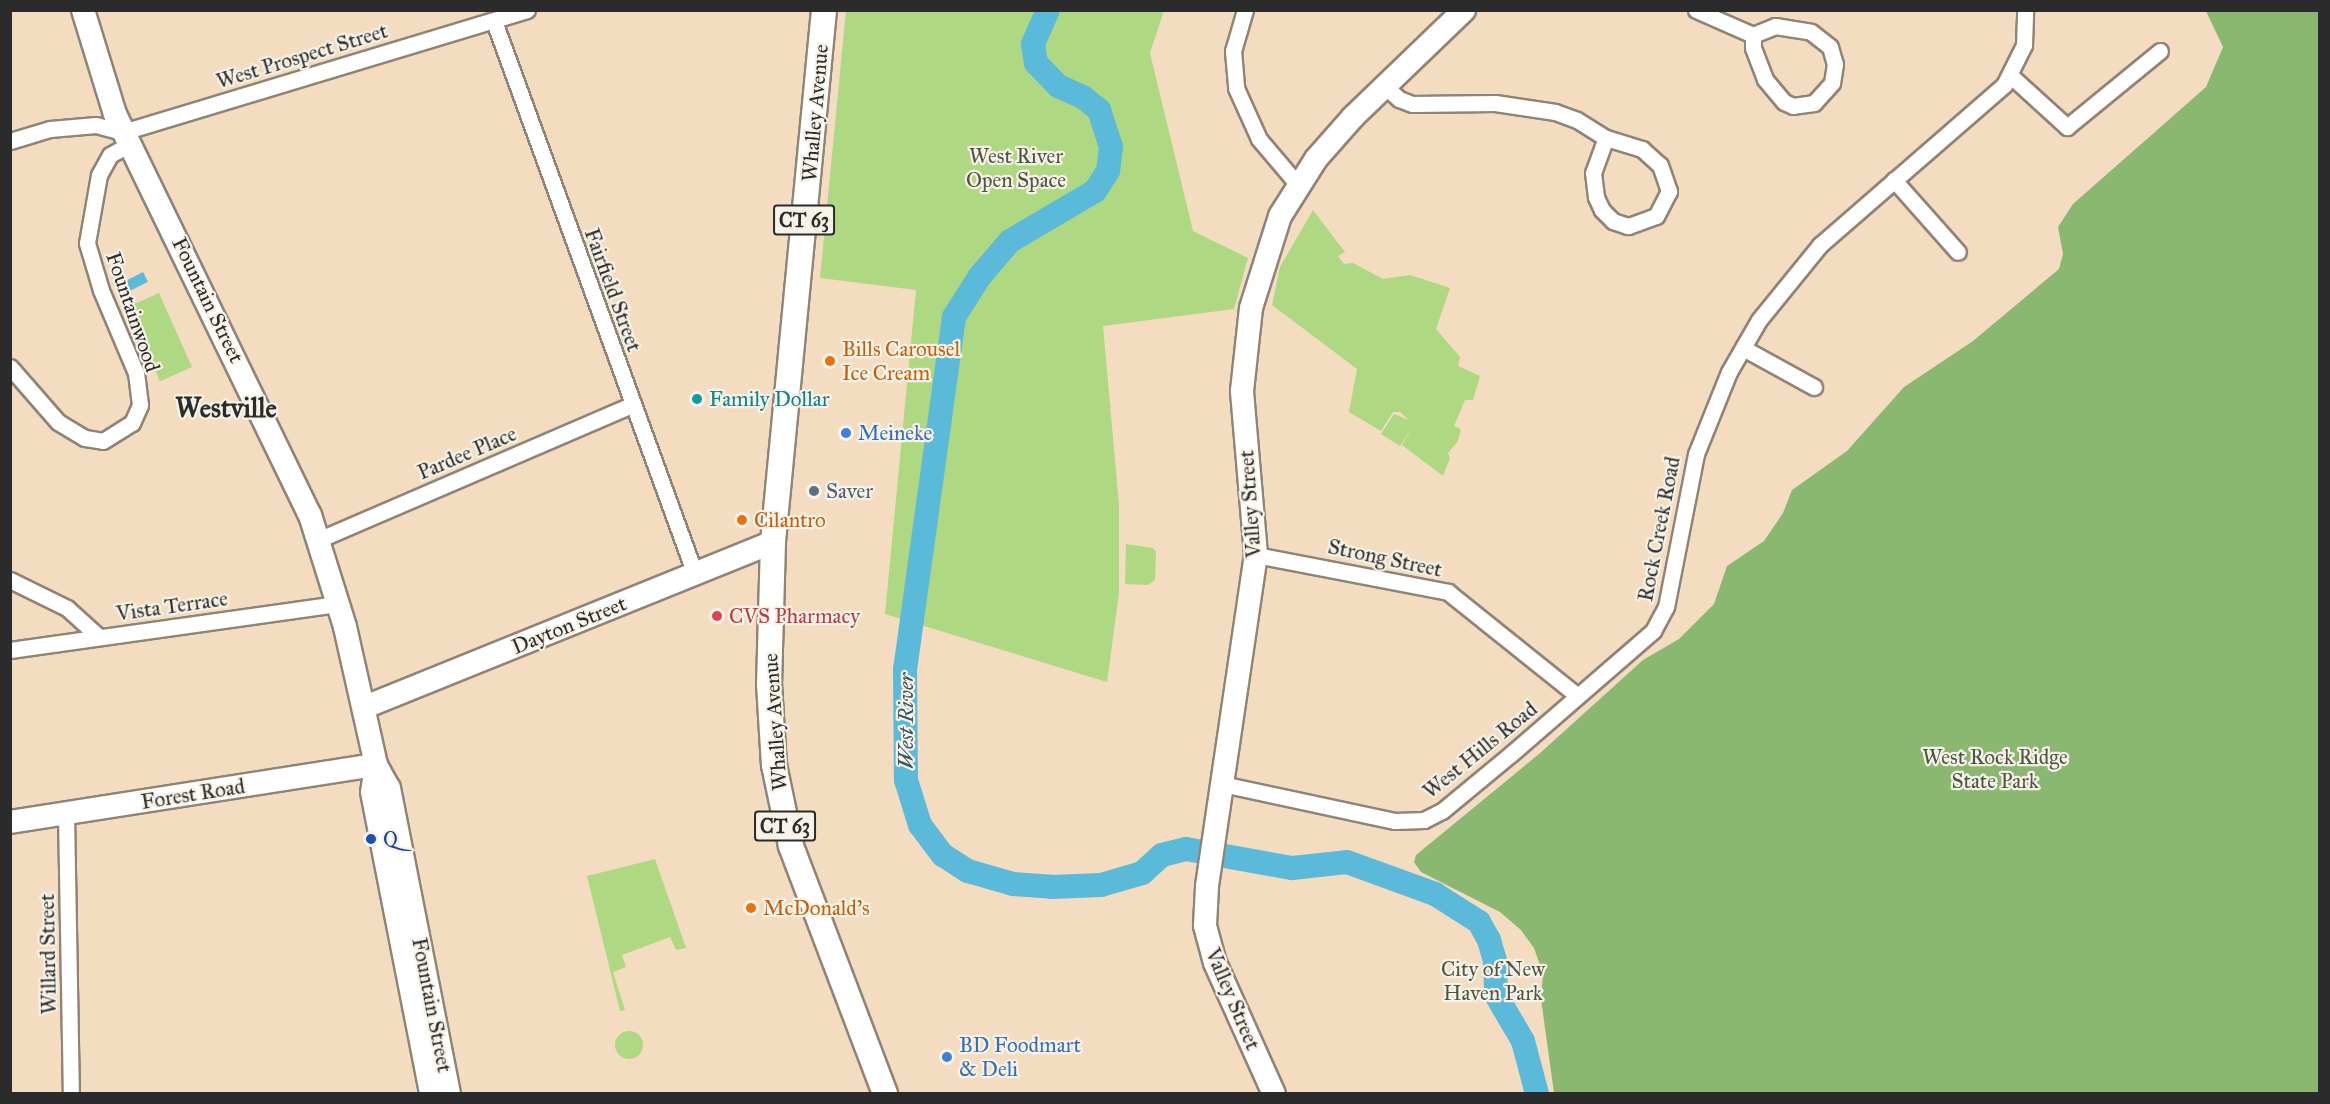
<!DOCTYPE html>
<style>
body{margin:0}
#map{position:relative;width:2330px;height:1104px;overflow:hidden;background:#f3dcc0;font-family:"IM FELL Great Primer",serif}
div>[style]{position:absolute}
.green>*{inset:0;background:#afd883;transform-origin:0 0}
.round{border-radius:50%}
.forest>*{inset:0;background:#8bb871}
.water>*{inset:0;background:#5bb9d9;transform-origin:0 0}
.river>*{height:24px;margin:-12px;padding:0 12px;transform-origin:12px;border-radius:12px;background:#5bb9d9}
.roads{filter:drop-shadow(2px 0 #8f8476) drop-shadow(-2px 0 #8f8476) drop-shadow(0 2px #8f8476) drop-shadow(0 -2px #8f8476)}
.street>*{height:15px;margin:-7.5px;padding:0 7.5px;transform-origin:7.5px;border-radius:7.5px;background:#fff}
.secondary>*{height:22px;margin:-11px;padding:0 11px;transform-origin:11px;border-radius:11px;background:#fff}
.primary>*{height:24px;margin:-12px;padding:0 12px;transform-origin:12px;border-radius:12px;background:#fff}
.dots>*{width:16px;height:16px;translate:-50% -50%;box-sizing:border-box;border:3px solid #f7f3e8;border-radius:50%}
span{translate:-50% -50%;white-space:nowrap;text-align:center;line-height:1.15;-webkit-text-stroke:4.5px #f7f3e8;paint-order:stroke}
.shield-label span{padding:2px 4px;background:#f7f3e8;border:2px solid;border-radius:4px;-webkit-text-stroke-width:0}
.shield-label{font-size:20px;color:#2b2b2b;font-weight:700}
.street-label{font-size:21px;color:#2b2b2b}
.park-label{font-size:21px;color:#4c5641}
.food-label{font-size:21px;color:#c56008}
.left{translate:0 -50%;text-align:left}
.culture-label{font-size:21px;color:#0d838f}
.shop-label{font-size:21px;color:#366cbe}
.service-label{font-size:21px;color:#4e5e75}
.health-label{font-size:21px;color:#be3a42}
.transit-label{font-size:21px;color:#164399}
.water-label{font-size:22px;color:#39565f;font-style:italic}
.district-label{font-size:27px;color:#2b2b2b;font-weight:700}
.frame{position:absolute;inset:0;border:12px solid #2b2b2b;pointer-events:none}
</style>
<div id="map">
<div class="green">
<div style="clip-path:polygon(846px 11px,1164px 11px,1150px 53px,1193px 231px,1248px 258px,1234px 309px,1103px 326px,1119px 505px,1119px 593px,1107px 682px,885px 614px,916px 290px,820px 278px)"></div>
<div style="clip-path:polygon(1313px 210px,1345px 252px,1338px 256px,1344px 264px,1353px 263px,1383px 279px,1410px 275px,1450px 288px,1436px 329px,1460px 357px,1458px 366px,1480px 376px,1473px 400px,1465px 400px,1454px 426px,1461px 429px,1458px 441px,1448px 453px,1450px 458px,1443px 476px,1402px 445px,1413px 426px,1400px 446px,1381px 434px,1394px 414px,1409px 420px,1400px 412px,1393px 412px,1381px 431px,1349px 412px,1357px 369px,1272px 305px,1280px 267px)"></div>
<div style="left:159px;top:293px;width:81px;height:35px;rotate:66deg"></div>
<div style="clip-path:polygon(1126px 544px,1153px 548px,1156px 552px,1155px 580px,1148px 585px,1125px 584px)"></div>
<div style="clip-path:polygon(655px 859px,686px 948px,676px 950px,670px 937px,622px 955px,626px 967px,613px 972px,625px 1010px,620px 1011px,587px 876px)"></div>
<div class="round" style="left:615px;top:1031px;width:28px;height:28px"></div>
</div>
<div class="forest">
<div style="clip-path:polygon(2206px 11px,2319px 11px,2319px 1093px,1554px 1093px,1541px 999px,1543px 974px,1534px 948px,1521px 930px,1500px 912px,1421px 872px,1414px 862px,1416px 855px,1539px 754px,1643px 660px,1679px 639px,1714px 604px,1727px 566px,1764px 541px,1783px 513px,1792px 490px,1847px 451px,1904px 387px,1973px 341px,2059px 269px,2063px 254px,2058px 227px,2073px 204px,2206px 87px,2223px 47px)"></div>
</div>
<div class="water">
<div style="left:143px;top:272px;width:11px;height:22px;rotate:63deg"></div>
</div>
<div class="river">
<div style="left:1048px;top:10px;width:37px;rotate:114deg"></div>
<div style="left:1033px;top:44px;width:19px;rotate:81deg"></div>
<div style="left:1036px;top:63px;width:32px;rotate:46deg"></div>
<div style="left:1058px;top:86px;width:27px;rotate:24deg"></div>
<div style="left:1083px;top:97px;width:21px;rotate:39deg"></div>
<div style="left:1099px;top:110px;width:39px;rotate:72deg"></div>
<div style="left:1111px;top:147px;width:24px;rotate:97deg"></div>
<div style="left:1108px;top:171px;width:24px;rotate:123deg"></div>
<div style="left:1095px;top:191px;width:99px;rotate:149.5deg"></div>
<div style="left:1010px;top:241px;width:46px;rotate:130.6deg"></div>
<div style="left:980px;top:276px;width:49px;rotate:122.4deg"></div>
<div style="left:954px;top:317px;width:355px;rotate:97.9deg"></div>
<div style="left:905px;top:669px;width:111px;rotate:89.5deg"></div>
<div style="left:906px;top:780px;width:47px;rotate:72.7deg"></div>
<div style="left:920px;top:825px;width:38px;rotate:53deg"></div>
<div style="left:943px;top:855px;width:30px;rotate:33deg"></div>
<div style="left:968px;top:871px;width:47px;rotate:16.1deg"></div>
<div style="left:1013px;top:884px;width:39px;rotate:4deg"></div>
<div style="left:1052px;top:887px;width:49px;rotate:-2.3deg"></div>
<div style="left:1101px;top:885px;width:43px;rotate:-16.3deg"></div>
<div style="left:1142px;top:873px;width:27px;rotate:-42deg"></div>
<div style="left:1162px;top:855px;width:25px;rotate:-14deg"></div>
<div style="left:1186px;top:849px;width:108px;rotate:10.2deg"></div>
<div style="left:1292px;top:868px;width:55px;rotate:-6.2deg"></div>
<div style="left:1347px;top:862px;width:94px;rotate:20deg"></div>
<div style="left:1435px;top:894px;width:52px;rotate:32.5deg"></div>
<div style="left:1479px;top:922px;width:21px;rotate:61deg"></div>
<div style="left:1489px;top:940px;width:22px;rotate:74deg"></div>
<div style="left:1495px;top:961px;width:34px;rotate:88deg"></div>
<div style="left:1496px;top:995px;width:53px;rotate:59.6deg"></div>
<div style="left:1523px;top:1041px;width:55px;rotate:75.2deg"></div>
</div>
<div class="roads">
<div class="street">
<div style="left:1245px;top:10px;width:43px;rotate:106.3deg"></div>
<div style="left:1233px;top:51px;width:37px;rotate:85deg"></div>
<div style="left:1236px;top:88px;width:56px;rotate:65.7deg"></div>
<div style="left:1259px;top:139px;width:60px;rotate:49.7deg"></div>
<div style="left:1696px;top:10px;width:62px;rotate:23.7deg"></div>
<div style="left:494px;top:21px;width:588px;rotate:70.03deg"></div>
<div style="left:1775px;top:26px;width:36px;rotate:9deg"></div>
<div style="left:1811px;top:32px;width:24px;rotate:38deg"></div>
<div style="left:1830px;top:47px;width:18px;rotate:74deg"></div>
<div style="left:1835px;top:64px;width:19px;rotate:99deg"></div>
<div style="left:1832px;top:83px;width:27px;rotate:132deg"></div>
<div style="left:1814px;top:103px;width:21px;rotate:172deg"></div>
<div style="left:1793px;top:106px;width:10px;rotate:-156deg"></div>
<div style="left:1784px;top:102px;width:30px;rotate:-130deg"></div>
<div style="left:1765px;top:79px;width:33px;rotate:-111deg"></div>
<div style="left:1753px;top:48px;width:13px;rotate:-90deg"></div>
<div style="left:1753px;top:35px;width:24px;rotate:-22deg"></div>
<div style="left:2011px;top:76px;width:76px;rotate:42.3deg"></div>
<div style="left:2067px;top:127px;width:120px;rotate:-39.3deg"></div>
<div style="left:1385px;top:86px;width:19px;rotate:43deg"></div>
<div style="left:1399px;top:99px;width:14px;rotate:21deg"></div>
<div style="left:1412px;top:104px;width:83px;rotate:-0.7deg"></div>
<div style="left:1495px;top:103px;width:61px;rotate:8.5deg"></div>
<div style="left:1555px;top:112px;width:23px;rotate:20deg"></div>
<div style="left:1577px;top:120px;width:34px;rotate:32deg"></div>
<div style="left:1606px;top:138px;width:38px;rotate:17deg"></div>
<div style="left:1642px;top:149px;width:24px;rotate:42deg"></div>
<div style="left:1660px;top:165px;width:28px;rotate:71deg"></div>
<div style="left:1669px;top:191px;width:28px;rotate:117deg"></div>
<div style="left:1656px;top:216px;width:30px;rotate:160deg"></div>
<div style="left:1628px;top:226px;width:16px;rotate:-162deg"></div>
<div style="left:1613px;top:221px;width:16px;rotate:-135deg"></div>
<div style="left:1602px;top:210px;width:14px;rotate:-115deg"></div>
<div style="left:1596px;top:197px;width:24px;rotate:-97deg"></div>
<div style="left:1593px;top:173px;width:37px;rotate:-70deg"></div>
<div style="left:10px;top:141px;width:42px;rotate:-16.7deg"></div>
<div style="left:50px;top:129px;width:46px;rotate:-5deg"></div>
<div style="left:96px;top:125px;width:28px;rotate:15deg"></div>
<div style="left:123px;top:132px;width:422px;rotate:-16.8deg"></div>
<div style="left:1894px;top:180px;width:96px;rotate:48.4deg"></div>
<div style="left:1743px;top:348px;width:81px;rotate:28.8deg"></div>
<div style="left:10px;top:367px;width:73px;rotate:48.9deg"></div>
<div style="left:58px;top:422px;width:31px;rotate:31deg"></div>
<div style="left:85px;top:438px;width:18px;rotate:9deg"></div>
<div style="left:103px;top:441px;width:34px;rotate:-32deg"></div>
<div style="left:132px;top:423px;width:20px;rotate:-66deg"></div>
<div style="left:140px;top:405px;width:32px;rotate:-97deg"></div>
<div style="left:136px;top:373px;width:90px;rotate:-112.9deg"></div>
<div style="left:101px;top:290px;width:49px;rotate:-106.6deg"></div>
<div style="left:87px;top:243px;width:69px;rotate:-80deg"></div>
<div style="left:99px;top:175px;width:23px;rotate:-61deg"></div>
<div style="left:110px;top:155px;width:23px;rotate:-29deg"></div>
<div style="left:318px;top:540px;width:342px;rotate:-23.3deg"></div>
<div style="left:1256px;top:555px;width:196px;rotate:10.9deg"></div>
<div style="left:1448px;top:592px;width:166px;rotate:38.7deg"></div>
<div style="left:10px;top:580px;width:64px;rotate:26.2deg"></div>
<div style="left:67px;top:608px;width:43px;rotate:42.2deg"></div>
<div style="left:10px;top:650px;width:332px;rotate:-8deg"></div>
<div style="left:1222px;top:784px;width:177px;rotate:12.1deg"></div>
<div style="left:1395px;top:821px;width:29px;rotate:-2deg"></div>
<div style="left:1424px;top:820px;width:20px;rotate:-27deg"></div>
<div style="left:1442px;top:811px;width:89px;rotate:-39.6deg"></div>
<div style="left:1511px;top:754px;width:188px;rotate:-40.9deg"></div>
<div style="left:1653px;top:631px;width:27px;rotate:-62deg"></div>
<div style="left:1666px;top:607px;width:156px;rotate:-78.9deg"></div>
<div style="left:1696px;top:454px;width:88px;rotate:-68.1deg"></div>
<div style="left:1729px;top:372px;width:60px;rotate:-60deg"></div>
<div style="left:1759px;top:320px;width:97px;rotate:-50.9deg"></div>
<div style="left:1820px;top:245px;width:244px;rotate:-41deg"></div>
<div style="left:2004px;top:85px;width:45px;rotate:-63.4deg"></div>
<div style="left:2024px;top:45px;width:35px;rotate:-88deg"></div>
<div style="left:66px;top:813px;width:281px;rotate:89deg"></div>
</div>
<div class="secondary">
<div style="left:83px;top:10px;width:109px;rotate:72.9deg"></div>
<div style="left:115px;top:114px;width:446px;rotate:64.1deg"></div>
<div style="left:310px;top:515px;width:117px;rotate:72.6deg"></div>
<div style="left:345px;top:627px;width:141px;rotate:77.3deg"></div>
<div style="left:376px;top:765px;width:26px;rotate:61deg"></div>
<div style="left:389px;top:788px;width:312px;rotate:78.9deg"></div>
<div style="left:365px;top:707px;width:440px;rotate:-22deg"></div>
<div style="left:376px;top:765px;width:27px;rotate:98deg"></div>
<div style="left:372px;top:792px;width:308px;rotate:78.9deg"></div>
<div style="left:10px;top:822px;width:370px;rotate:-8.9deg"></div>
<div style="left:1274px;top:1094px;width:144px;rotate:-114.2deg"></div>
<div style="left:1215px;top:963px;width:39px;rotate:-105deg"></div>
<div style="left:1205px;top:925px;width:39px;rotate:-87deg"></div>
<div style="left:1207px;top:886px;width:335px;rotate:-81.6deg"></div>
<div style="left:1256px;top:555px;width:165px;rotate:-94.9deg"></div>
<div style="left:1242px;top:391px;width:83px;rotate:-83.8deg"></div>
<div style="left:1251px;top:308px;width:96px;rotate:-72.5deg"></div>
<div style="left:1280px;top:216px;width:67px;rotate:-57.7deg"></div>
<div style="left:1316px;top:159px;width:56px;rotate:-48.6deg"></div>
<div style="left:1353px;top:117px;width:154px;rotate:-43.9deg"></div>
</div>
<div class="primary">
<div style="left:824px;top:10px;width:534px;rotate:95.48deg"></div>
<div style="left:773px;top:542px;width:142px;rotate:91.6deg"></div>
<div style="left:769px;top:684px;width:81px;rotate:86.5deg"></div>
<div style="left:774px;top:765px;width:83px;rotate:78.1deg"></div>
<div style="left:791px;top:846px;width:265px;rotate:69.2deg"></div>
</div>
</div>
<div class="dots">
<div style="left:830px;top:361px;background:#e8710a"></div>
<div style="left:697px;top:399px;background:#0f9aa8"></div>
<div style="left:846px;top:433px;background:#3f7fe0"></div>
<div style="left:814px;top:491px;background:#5c6f8a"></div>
<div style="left:742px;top:520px;background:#e8710a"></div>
<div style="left:717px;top:616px;background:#e0444e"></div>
<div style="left:371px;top:839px;background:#1a4fb4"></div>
<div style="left:751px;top:908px;background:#e8710a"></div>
<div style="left:947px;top:1057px;background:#3f7fe0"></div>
</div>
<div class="shield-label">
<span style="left:804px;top:220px">CT 63</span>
<span style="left:785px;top:826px">CT 63</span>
</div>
<div class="street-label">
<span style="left:302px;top:56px;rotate:-17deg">West Prospect Street</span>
<span style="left:815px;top:113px;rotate:-85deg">Whalley Avenue</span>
<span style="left:613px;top:290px;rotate:70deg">Fairfield Street</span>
<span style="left:208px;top:300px;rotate:64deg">Fountain Street</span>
<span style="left:133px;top:312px;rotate:71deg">Fountainwood</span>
<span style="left:467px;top:453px;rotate:-23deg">Pardee Place</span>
<span style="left:1250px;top:504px;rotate:-94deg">Valley Street</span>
<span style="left:1659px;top:529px;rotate:-79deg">Rock Creek Road</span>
<span style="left:1385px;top:558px;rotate:12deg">Strong Street</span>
<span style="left:172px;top:606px;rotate:-8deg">Vista Terrace</span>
<span style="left:569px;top:625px;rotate:-22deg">Dayton Street</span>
<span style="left:775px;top:722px;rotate:-94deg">Whalley Avenue</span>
<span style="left:1480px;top:750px;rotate:-39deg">West Hills Road</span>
<span style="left:193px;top:794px;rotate:-9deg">Forest Road</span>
<span style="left:48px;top:954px;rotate:-91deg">Willard Street</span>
<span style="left:1233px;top:999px;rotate:67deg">Valley Street</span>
<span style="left:432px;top:1005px;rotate:79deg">Fountain Street</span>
</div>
<div class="park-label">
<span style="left:1016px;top:168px">West River<br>Open Space</span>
<span style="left:1995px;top:769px">West Rock Ridge<br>State Park</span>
<span style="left:1493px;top:981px">City of New<br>Haven Park</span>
</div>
<div class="food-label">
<span class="left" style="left:842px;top:361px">Bills Carousel<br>Ice Cream</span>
<span class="left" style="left:754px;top:520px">Cilantro</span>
<span class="left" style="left:763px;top:908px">McDonald's</span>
</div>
<div class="culture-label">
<span class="left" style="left:709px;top:399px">Family Dollar</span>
</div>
<div class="shop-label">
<span class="left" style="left:858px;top:433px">Meineke</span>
<span class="left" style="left:959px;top:1057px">BD Foodmart<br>&amp; Deli</span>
</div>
<div class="service-label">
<span class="left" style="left:826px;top:491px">Saver</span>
</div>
<div class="health-label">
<span class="left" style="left:729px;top:616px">CVS Pharmacy</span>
</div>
<div class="transit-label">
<span class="left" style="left:383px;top:839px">Q</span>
</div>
<div class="water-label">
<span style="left:906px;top:721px;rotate:-90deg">West River</span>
</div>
<div class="district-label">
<span style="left:226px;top:408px">Westville</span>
</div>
<div class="frame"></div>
</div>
